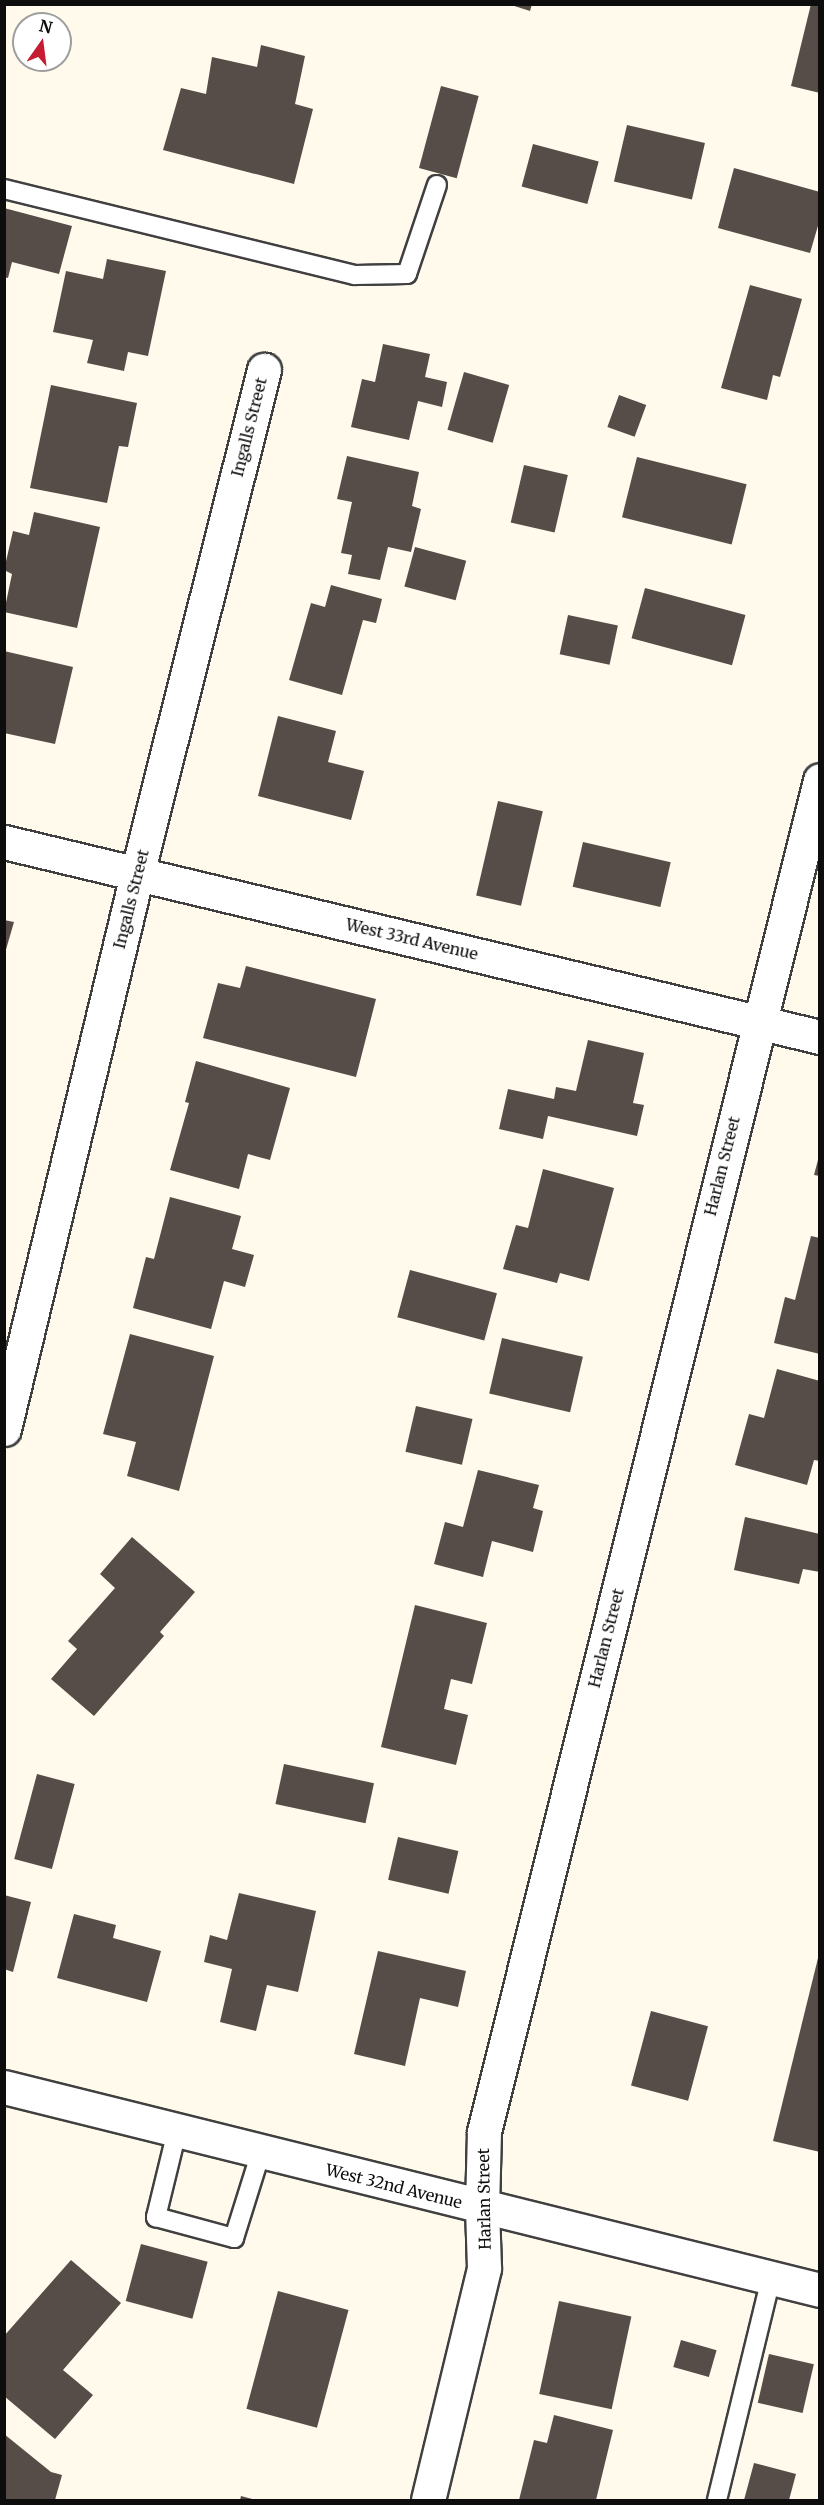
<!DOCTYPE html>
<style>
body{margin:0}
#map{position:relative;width:824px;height:2505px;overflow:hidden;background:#fffaec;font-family:Merriweather,serif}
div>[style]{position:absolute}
.building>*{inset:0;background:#564c48;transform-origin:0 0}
.roads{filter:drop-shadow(2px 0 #404040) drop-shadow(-2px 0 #404040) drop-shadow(0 2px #404040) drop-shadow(0 -2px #404040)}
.service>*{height:18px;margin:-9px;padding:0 9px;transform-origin:9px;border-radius:9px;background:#fff}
.minor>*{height:33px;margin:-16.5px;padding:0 16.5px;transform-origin:16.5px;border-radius:16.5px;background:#fff}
.tertiary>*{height:33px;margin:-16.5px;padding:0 16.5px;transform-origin:16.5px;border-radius:16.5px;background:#fff}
span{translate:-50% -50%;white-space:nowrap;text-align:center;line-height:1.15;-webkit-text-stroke:6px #fff;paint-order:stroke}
.street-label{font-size:16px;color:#0d0d0d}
.frame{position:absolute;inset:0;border:6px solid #0d0d0d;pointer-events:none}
.north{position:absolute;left:12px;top:12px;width:60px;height:60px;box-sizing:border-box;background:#fff;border:2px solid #9e9e9e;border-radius:50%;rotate:14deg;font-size:16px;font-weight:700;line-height:24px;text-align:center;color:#0d0d0d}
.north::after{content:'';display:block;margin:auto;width:21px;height:27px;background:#c51c31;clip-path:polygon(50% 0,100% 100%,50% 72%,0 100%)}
</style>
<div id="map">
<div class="building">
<div style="clip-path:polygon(508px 4px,532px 4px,530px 11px)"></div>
<div style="clip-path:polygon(811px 4px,820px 4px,820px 93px,791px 86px)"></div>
<div style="clip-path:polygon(261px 45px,305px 56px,295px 104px,313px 109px,294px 184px,163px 150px,181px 88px,206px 94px,212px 57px,257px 67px)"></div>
<div style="left:441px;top:86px;width:39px;height:85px;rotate:15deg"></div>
<div style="left:627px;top:125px;width:80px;height:58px;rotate:13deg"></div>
<div style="left:533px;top:144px;width:68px;height:44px;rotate:15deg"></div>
<div style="clip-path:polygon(734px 168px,820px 192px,820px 219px,810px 253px,718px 228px)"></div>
<div style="clip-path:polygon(4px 208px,72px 226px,59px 274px,12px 262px,8px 278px,4px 277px)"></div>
<div style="clip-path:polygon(107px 259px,166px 271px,148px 356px,128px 352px,124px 371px,87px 363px,93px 340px,53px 332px,66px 271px,103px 279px)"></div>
<div style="clip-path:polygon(750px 285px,802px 299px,780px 377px,773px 375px,767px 400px,721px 388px)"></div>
<div style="clip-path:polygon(383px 344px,430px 354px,425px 377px,447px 382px,442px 407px,418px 401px,409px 440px,351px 427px,362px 379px,375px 382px)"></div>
<div style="left:464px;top:372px;width:47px;height:60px;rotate:16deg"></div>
<div style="clip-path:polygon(51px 385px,137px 403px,128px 447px,119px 446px,107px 503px,30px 488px)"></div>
<div style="left:619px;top:395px;width:29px;height:34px;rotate:20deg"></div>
<div style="clip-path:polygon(347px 456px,419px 472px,412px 506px,421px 509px,411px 552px,388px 547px,380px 580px,348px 574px,352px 555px,341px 553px,352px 502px,337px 499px)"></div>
<div style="left:637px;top:457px;width:113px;height:62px;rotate:14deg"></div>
<div style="left:524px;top:465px;width:45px;height:59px;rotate:13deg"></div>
<div style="clip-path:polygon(34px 512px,100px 527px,77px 628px,4px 612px,12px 574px,4px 570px,13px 531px,29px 535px)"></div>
<div style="left:415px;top:547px;width:53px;height:41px;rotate:15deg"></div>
<div style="clip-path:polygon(331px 585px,382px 599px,376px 623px,363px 620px,342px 695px,289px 680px,311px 603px,325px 607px)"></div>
<div style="left:645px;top:588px;width:104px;height:52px;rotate:15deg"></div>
<div style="left:568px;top:615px;width:51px;height:40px;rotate:12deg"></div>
<div style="clip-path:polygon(4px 651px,73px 667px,55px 744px,4px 733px)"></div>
<div style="clip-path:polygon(278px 716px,336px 731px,328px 762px,364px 771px,351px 820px,258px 796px)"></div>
<div style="left:498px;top:801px;width:46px;height:97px;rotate:13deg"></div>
<div style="left:583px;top:842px;width:90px;height:46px;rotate:13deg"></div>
<div style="clip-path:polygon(4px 920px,14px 922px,5px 953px,4px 953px)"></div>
<div style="clip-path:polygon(246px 966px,376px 999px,356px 1077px,203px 1038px,218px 983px,240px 988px)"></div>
<div style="clip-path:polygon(588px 1040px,644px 1053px,633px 1103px,644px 1105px,637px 1136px,548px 1116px,543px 1139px,499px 1129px,508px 1089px,554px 1099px,556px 1087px,576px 1091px)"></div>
<div style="clip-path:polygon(196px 1061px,290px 1088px,270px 1160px,248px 1154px,239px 1189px,170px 1170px,189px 1103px,185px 1102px)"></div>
<div style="clip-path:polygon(819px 1156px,820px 1156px,820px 1176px,814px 1175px)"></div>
<div style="clip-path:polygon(543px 1169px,614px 1188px,589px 1281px,560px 1273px,557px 1283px,503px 1269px,516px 1225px,528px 1228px)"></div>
<div style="clip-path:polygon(170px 1197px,241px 1216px,232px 1249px,254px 1255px,245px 1287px,224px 1281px,211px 1329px,133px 1308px,146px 1257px,154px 1259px)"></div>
<div style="clip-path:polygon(811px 1236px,820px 1238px,820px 1354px,774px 1343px,785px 1297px,795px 1300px)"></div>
<div style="left:410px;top:1270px;width:90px;height:49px;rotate:15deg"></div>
<div style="clip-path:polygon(130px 1334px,214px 1356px,179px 1491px,127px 1476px,136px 1442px,103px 1434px)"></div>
<div style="left:502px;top:1338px;width:83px;height:57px;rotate:13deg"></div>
<div style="clip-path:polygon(777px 1369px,820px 1381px,820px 1461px,814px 1460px,807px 1485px,735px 1465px,749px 1414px,764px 1418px)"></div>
<div style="left:416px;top:1406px;width:58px;height:47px;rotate:13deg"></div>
<div style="clip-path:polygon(478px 1470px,539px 1485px,533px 1508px,543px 1511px,533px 1552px,492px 1541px,483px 1577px,434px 1564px,445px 1522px,463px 1527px)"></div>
<div style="clip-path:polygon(745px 1517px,820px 1534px,820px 1572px,803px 1569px,799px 1584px,734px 1570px)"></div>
<div style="clip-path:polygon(132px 1537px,195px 1592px,160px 1632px,164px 1636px,94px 1716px,51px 1679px,77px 1649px,68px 1641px,115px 1588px,100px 1574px)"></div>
<div style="clip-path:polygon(415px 1605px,487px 1623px,472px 1684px,451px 1679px,444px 1709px,468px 1715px,456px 1765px,381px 1747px)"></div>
<div style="left:284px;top:1764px;width:92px;height:41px;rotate:12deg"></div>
<div style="left:37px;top:1774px;width:39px;height:88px;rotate:15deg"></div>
<div style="left:398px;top:1837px;width:62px;height:44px;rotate:13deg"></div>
<div style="clip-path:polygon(239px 1893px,316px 1911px,298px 1992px,267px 1985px,256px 2031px,220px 2022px,232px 1969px,204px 1962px,210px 1935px,227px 1940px)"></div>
<div style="clip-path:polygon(4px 1895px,31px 1902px,13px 1972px,4px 1969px)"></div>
<div style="clip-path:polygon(74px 1914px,116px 1925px,113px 1938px,161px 1951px,147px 2002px,57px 1978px)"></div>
<div style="clip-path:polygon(378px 1951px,466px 1971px,458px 2007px,420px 1998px,405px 2066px,354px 2054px)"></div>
<div style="clip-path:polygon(819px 1954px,820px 1954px,820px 2152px,773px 2141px)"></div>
<div style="left:651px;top:2011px;width:59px;height:77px;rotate:15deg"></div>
<div style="left:141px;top:2244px;width:69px;height:59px;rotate:15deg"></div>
<div style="clip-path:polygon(71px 2260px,121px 2303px,63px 2370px,93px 2395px,55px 2439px,4px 2396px,4px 2336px)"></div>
<div style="left:278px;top:2291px;width:73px;height:122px;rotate:15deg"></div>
<div style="left:559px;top:2301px;width:74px;height:95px;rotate:12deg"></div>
<div style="left:681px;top:2340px;width:37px;height:28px;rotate:16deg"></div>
<div style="left:769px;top:2354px;width:46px;height:50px;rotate:13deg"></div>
<div style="clip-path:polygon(554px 2415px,613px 2430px,596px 2500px,519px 2500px,534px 2440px,547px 2443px)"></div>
<div style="clip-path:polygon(4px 2434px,51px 2472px,62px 2475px,55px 2500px,4px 2500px)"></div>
<div style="clip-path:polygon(754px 2463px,796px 2474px,789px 2500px,744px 2500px)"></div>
<div style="clip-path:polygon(241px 2496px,256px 2500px,240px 2500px)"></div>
</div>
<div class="roads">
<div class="service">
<div style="left:4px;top:189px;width:361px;rotate:13.8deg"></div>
<div style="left:355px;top:275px;width:52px;rotate:-1.1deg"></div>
<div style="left:407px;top:274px;width:94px;rotate:-71.4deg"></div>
<div style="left:177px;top:2131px;width:89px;rotate:103.7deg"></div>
<div style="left:156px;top:2217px;width:81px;rotate:15.1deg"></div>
<div style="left:234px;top:2238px;width:90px;rotate:-72.6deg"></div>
<div style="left:717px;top:2500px;width:228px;rotate:-76.3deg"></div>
</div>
<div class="minor">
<div style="left:4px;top:842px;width:839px;rotate:13.44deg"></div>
<div style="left:4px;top:1429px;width:571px;rotate:-76.52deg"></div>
<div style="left:137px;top:874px;width:520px;rotate:-75.86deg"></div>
<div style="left:428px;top:2500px;width:239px;rotate:-76.4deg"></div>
<div style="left:484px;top:2268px;width:60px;rotate:-91.9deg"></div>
</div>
<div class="tertiary">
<div style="left:4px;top:2087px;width:841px;rotate:13.97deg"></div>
<div style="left:482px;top:2208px;width:76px;rotate:-88.5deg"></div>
<div style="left:484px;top:2132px;width:1393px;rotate:-76.04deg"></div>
</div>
</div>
<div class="street-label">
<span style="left:249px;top:427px;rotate:-76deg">Ingalls Street</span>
<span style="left:131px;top:899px;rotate:-76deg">Ingalls Street</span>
<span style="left:412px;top:939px;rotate:13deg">West 33rd Avenue</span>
<span style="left:722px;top:1166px;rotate:-76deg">Harlan Street</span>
<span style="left:606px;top:1638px;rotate:-76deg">Harlan Street</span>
<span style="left:394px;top:2186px;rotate:14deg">West 32nd Avenue</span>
<span style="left:484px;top:2199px;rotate:-91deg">Harlan Street</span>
</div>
<div class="frame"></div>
<div class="north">N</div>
</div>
